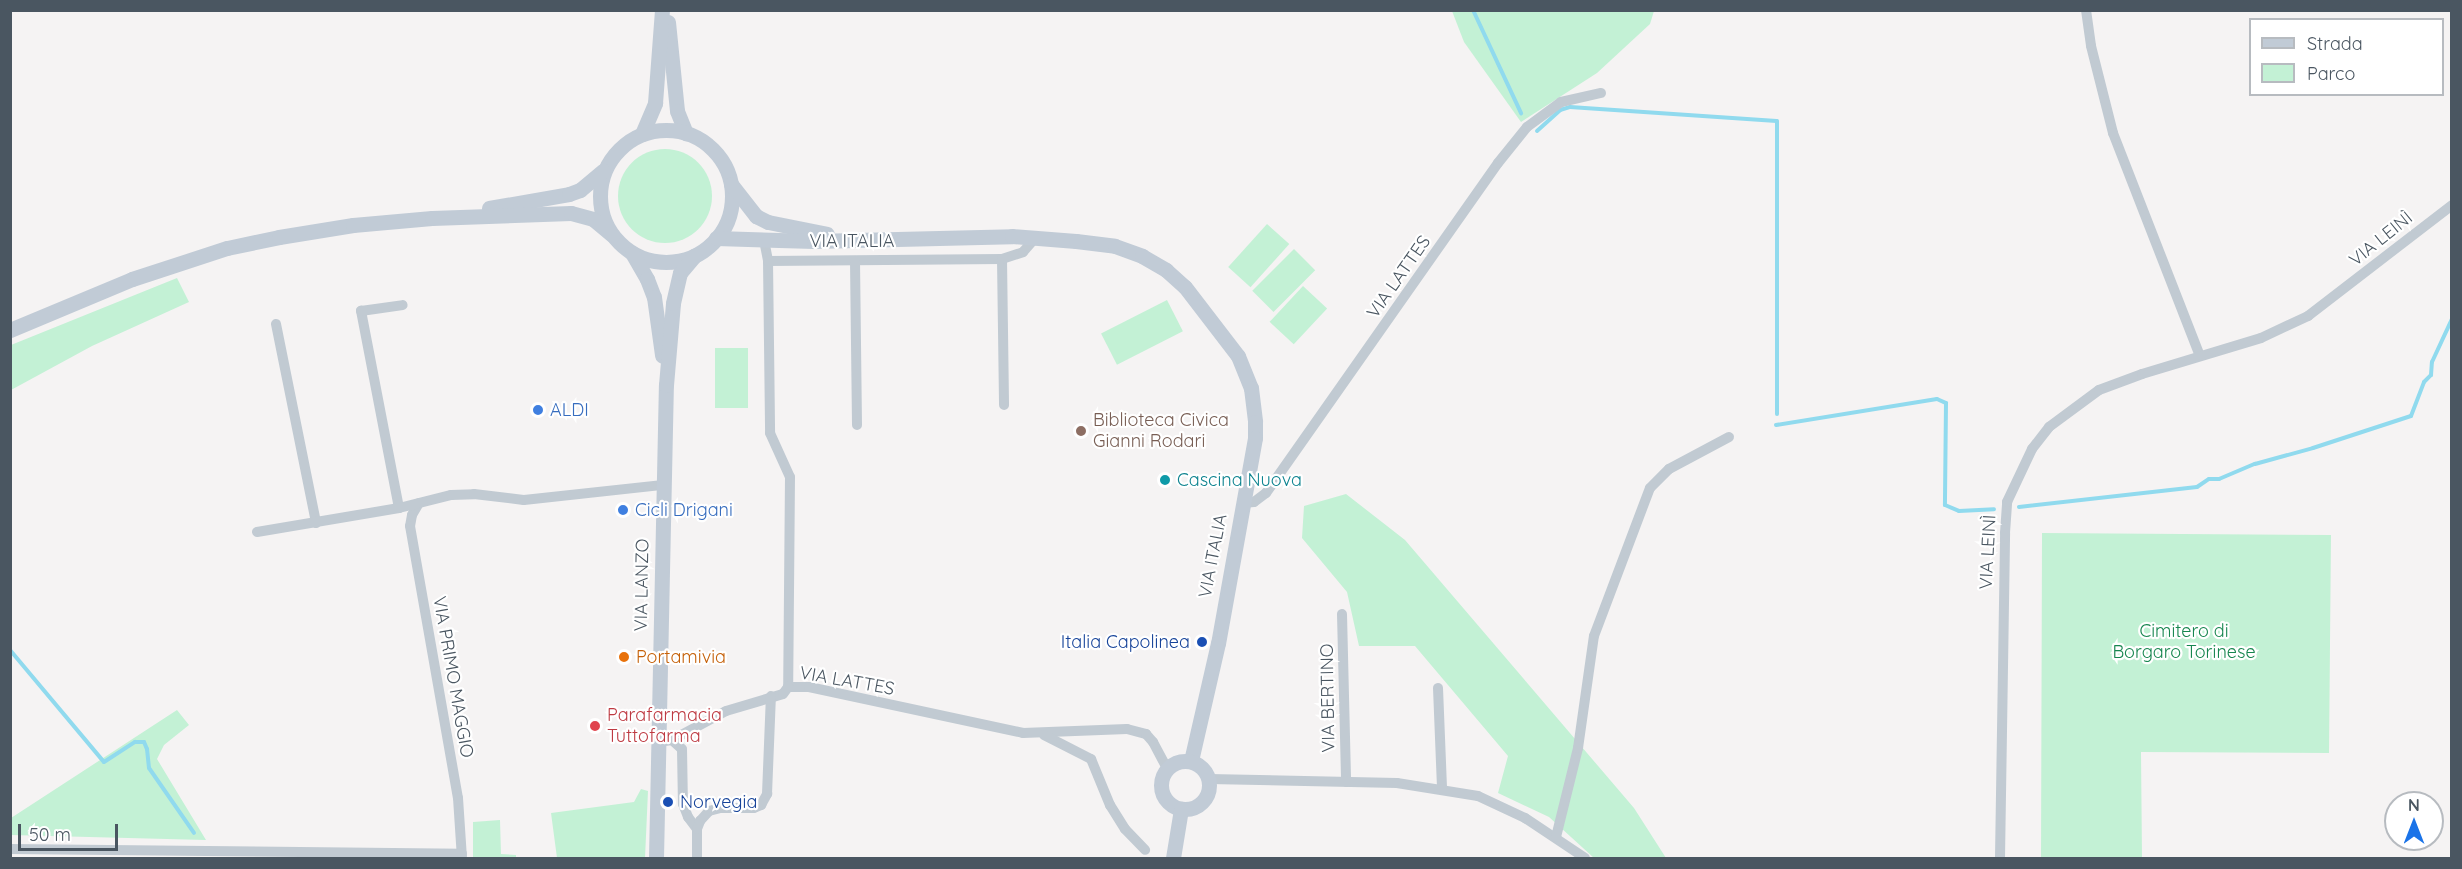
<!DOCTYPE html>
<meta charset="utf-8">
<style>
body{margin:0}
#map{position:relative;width:2462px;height:869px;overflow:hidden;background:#f5f3f3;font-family:Quicksand,sans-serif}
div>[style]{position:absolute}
.green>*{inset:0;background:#c3f1d5;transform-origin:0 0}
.round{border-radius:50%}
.stream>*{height:4px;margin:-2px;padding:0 2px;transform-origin:2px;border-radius:2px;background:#90daee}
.street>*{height:10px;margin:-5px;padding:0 5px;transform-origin:5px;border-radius:5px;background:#c1cad2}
.secondary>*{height:15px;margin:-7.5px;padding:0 7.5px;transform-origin:7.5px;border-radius:7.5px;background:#c1cbd6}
.secondary>.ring{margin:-7.5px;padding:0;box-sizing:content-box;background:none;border:15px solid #c1cbd6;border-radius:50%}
.dots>*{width:16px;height:16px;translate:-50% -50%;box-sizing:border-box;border:3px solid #fff;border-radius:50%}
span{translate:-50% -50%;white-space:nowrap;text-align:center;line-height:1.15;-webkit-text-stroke:4.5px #fff;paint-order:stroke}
.street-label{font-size:18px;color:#4a5661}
.shop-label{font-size:18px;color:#366cbe}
.left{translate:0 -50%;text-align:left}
.education-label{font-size:18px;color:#785e54}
.culture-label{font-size:18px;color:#0d838f}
.park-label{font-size:18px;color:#17864f}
.transit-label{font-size:18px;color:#164399}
.right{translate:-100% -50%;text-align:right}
.food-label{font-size:18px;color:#c56008}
.health-label{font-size:18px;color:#be3a42}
.frame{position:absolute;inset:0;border:12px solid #4a5661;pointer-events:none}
.legend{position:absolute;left:2249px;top:18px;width:195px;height:78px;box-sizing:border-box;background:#fff;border:2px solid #b7bbc0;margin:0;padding:8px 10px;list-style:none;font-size:18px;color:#4a5661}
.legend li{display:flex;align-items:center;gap:12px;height:30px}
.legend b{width:30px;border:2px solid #b7bbc0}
.north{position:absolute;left:2384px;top:791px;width:60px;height:60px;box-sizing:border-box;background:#fff;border:2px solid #b7bbc0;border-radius:50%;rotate:0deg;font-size:16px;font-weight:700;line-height:24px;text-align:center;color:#4a5661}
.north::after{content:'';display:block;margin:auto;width:21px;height:27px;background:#1a73e8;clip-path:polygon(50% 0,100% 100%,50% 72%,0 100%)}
.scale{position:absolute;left:18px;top:824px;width:100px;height:27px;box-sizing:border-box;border:3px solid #4a5661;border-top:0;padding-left:8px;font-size:18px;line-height:21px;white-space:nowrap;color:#4a5661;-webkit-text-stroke:4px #fff;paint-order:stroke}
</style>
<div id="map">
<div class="green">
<div style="clip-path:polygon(1452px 11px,1452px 10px,1654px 11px,1650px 24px,1597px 73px,1521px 122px,1464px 42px)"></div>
<div class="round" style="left:618px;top:149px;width:94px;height:94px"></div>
<div style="left:1267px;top:224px;width:30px;height:58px;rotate:42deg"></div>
<div style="left:1294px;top:249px;width:30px;height:59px;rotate:45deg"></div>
<div style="clip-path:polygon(177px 278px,189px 302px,92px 346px,11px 390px,11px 345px)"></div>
<div style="left:1303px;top:286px;width:33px;height:49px;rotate:43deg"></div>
<div style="left:1167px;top:300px;width:35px;height:74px;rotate:63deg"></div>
<div style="left:715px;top:348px;width:33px;height:60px"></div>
<div style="clip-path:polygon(1346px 494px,1405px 540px,1634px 808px,1666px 858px,1594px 858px,1549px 817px,1498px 793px,1508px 756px,1415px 646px,1359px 646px,1347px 592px,1302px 538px,1304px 506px)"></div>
<div style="clip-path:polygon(2042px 533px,2331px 535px,2329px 753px,2141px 752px,2142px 858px,2041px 858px)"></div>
<div style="clip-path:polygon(177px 710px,189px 725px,164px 745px,157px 759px,206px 840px,11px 835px,11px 818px)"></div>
<div style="clip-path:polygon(641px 789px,648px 791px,645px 858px,557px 858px,551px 813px,634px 802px)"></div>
<div style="clip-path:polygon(500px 820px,501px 854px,516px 855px,516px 858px,473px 858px,473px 822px)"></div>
</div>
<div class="stream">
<div style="left:1473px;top:10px;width:114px;rotate:65deg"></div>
<div style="left:1537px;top:131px;width:31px;rotate:-42deg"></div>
<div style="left:1560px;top:110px;width:10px;rotate:-17deg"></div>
<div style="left:1570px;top:107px;width:207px;rotate:3.9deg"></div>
<div style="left:1777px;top:121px;width:293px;rotate:90deg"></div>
<div style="left:1776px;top:425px;width:163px;rotate:-9.2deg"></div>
<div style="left:1937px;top:399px;width:10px;rotate:24deg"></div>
<div style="left:1946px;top:403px;width:102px;rotate:90.6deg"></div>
<div style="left:1945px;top:505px;width:15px;rotate:23deg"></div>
<div style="left:1959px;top:511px;width:35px;rotate:-3deg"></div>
<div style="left:2019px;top:507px;width:179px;rotate:-6.4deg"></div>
<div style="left:2197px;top:487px;width:14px;rotate:-34deg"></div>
<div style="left:2209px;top:479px;width:10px"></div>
<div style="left:2219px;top:479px;width:39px;rotate:-23deg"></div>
<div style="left:2255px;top:464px;width:60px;rotate:-15.4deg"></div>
<div style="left:2313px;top:448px;width:103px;rotate:-18.1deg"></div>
<div style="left:2411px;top:416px;width:36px;rotate:-69deg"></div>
<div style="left:2424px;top:382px;width:10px;rotate:-45deg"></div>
<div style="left:2431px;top:375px;width:13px;rotate:-86deg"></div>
<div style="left:2432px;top:362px;width:47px;rotate:-65.1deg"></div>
<div style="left:10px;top:650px;width:146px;rotate:50deg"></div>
<div style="left:104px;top:762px;width:37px;rotate:-33deg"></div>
<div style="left:135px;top:742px;width:9px"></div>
<div style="left:144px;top:742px;width:8px;rotate:67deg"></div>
<div style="left:147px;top:749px;width:19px;rotate:84deg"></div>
<div style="left:149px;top:768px;width:79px;rotate:55.3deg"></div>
</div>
<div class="street">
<div style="left:2086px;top:10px;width:36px;rotate:82deg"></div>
<div style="left:2091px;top:46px;width:90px;rotate:75.8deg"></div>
<div style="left:2113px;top:133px;width:239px;rotate:68.7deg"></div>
<div style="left:764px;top:240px;width:21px;rotate:79deg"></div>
<div style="left:768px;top:261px;width:172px;rotate:89.3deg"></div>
<div style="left:770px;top:433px;width:48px;rotate:65.6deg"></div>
<div style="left:790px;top:477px;width:210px;rotate:90.5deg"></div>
<div style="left:1002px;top:259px;width:146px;rotate:89.2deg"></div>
<div style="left:768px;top:261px;width:234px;rotate:-0.5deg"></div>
<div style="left:1002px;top:259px;width:22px;rotate:-18deg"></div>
<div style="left:1023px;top:252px;width:20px;rotate:-49deg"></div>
<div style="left:855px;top:261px;width:164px;rotate:89.3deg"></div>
<div style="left:276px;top:324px;width:203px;rotate:78.6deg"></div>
<div style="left:419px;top:503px;width:14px;rotate:120deg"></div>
<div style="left:412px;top:515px;width:11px;rotate:100deg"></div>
<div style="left:410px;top:526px;width:276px;rotate:80deg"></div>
<div style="left:458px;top:798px;width:60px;rotate:86.2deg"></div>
<div style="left:1243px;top:503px;width:11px;rotate:-5deg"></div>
<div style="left:1254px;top:502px;width:15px;rotate:-37deg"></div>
<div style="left:1266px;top:493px;width:403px;rotate:-54.9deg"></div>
<div style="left:1498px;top:163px;width:46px;rotate:-51.1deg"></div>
<div style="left:1527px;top:127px;width:42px;rotate:-36.3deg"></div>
<div style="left:1561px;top:102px;width:41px;rotate:-12.7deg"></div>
<div style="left:399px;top:508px;width:201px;rotate:-100.9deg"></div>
<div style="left:361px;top:311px;width:42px;rotate:-8.1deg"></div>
<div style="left:257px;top:532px;width:144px;rotate:-9.6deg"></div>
<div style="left:399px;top:508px;width:54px;rotate:-14deg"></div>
<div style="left:451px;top:495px;width:23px;rotate:-2deg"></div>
<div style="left:474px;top:494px;width:50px;rotate:6.8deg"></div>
<div style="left:524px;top:500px;width:140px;rotate:-6.2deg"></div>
<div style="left:1342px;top:614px;width:168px;rotate:88.6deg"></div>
<div style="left:788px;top:687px;width:21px"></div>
<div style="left:809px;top:687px;width:219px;rotate:12.1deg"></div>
<div style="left:1023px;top:733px;width:104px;rotate:-2.2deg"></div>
<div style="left:1127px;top:729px;width:20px;rotate:15deg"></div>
<div style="left:1146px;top:734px;width:11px;rotate:49deg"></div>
<div style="left:1153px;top:742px;width:30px;rotate:62deg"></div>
<div style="left:1438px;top:688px;width:100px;rotate:87.7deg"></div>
<div style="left:1044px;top:735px;width:53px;rotate:27.1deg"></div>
<div style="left:1091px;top:759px;width:50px;rotate:67.6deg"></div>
<div style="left:1110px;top:805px;width:28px;rotate:58deg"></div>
<div style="left:1125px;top:829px;width:29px;rotate:46deg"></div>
<div style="left:672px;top:740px;width:13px;rotate:42deg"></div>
<div style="left:682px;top:749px;width:55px;rotate:89deg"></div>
<div style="left:683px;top:804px;width:14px;rotate:69deg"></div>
<div style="left:688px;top:817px;width:15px;rotate:53deg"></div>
<div style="left:658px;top:742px;width:14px;rotate:-8deg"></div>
<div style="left:672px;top:740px;width:61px;rotate:-28.2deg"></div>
<div style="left:726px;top:711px;width:59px;rotate:-16.6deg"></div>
<div style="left:783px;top:694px;width:9px;rotate:-54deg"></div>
<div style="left:1209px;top:779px;width:188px;rotate:1.2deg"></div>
<div style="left:1397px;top:783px;width:82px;rotate:9.1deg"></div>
<div style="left:1478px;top:796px;width:52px;rotate:25.1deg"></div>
<div style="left:1525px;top:818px;width:72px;rotate:33.7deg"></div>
<div style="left:1556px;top:837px;width:92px;rotate:-76.1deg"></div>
<div style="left:1578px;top:748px;width:113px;rotate:-81.9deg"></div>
<div style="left:1594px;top:636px;width:158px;rotate:-69.3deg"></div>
<div style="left:1650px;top:488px;width:27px;rotate:-45deg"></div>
<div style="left:1669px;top:469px;width:68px;rotate:-28.1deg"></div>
<div style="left:10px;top:849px;width:452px;rotate:0.6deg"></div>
<div style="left:697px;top:858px;width:29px;rotate:-90deg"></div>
<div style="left:697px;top:829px;width:9px;rotate:-69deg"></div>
<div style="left:700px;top:821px;width:13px;rotate:-48deg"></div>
<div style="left:709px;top:811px;width:11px;rotate:-15deg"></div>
<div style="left:720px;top:808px;width:34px"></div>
<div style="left:754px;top:808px;width:8px;rotate:-23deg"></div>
<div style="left:761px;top:805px;width:13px;rotate:-61deg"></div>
<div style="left:767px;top:794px;width:98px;rotate:-87.7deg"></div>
<div style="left:2000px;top:858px;width:325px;rotate:-89.1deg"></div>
<div style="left:2005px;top:533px;width:31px;rotate:-86deg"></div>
<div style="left:2007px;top:502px;width:59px;rotate:-64.7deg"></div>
<div style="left:2032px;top:449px;width:28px;rotate:-52deg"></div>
<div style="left:2049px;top:427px;width:62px;rotate:-36.5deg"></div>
<div style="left:2099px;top:390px;width:46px;rotate:-20.4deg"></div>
<div style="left:2142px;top:374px;width:124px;rotate:-16.8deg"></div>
<div style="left:2261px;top:338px;width:52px;rotate:-25.1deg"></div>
<div style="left:2308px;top:316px;width:182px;rotate:-37.6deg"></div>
</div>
<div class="secondary">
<div style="left:668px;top:22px;width:89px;rotate:84.2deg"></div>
<div style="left:677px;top:111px;width:24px;rotate:68deg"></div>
<div class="ring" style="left:600px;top:130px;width:117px;height:117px"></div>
<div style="left:642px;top:134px;width:34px;rotate:-67deg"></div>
<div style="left:655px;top:103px;width:93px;rotate:-85.7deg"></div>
<div style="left:731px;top:184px;width:41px;rotate:52deg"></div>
<div style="left:756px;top:216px;width:13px;rotate:27deg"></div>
<div style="left:768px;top:222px;width:60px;rotate:11.5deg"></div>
<div style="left:489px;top:208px;width:81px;rotate:-9.9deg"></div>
<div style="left:569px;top:194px;width:12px;rotate:-20deg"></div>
<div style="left:580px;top:190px;width:30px;rotate:-40deg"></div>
<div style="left:716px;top:238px;width:98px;rotate:1.8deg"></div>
<div style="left:814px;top:241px;width:198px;rotate:-1.4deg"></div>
<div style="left:1012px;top:236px;width:64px;rotate:4.5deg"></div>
<div style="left:1076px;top:241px;width:39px;rotate:7deg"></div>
<div style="left:1115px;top:246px;width:29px;rotate:20deg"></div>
<div style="left:1142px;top:256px;width:28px;rotate:30deg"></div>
<div style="left:1166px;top:270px;width:25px;rotate:42deg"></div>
<div style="left:1185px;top:287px;width:87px;rotate:52.5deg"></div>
<div style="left:1238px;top:356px;width:35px;rotate:68deg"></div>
<div style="left:1251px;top:388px;width:34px;rotate:83deg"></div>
<div style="left:1255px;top:422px;width:16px;rotate:90deg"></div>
<div style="left:1255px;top:438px;width:208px;rotate:100.2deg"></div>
<div style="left:1218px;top:643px;width:121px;rotate:102.9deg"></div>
<div style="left:632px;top:253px;width:30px;rotate:60deg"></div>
<div style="left:647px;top:279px;width:19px;rotate:69deg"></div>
<div style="left:654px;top:297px;width:59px;rotate:82.1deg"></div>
<div style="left:10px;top:330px;width:132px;rotate:-22.7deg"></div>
<div style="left:132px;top:279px;width:100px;rotate:-18.1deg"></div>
<div style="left:227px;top:248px;width:53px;rotate:-11.9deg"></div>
<div style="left:279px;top:237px;width:75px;rotate:-9.2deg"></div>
<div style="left:353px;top:225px;width:79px;rotate:-5.1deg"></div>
<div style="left:432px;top:218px;width:139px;rotate:-2.1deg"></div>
<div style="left:571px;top:213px;width:23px;rotate:15deg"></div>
<div style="left:593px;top:219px;width:25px;rotate:40deg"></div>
<div class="ring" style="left:1161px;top:761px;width:33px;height:33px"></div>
<div style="left:656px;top:858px;width:473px;rotate:-88.8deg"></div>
<div style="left:666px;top:385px;width:82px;rotate:-85.1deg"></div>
<div style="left:673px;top:303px;width:31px;rotate:-77deg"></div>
<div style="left:680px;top:273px;width:23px;rotate:-50deg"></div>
<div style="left:1173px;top:858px;width:50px;rotate:-80.7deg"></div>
</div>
<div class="dots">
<div style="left:538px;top:410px;background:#3f7fe0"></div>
<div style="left:1081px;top:431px;background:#8d6e63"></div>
<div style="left:1165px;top:480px;background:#0f9aa8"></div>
<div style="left:623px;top:510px;background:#3f7fe0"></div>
<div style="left:1202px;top:642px;background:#1a4fb4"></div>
<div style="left:624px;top:657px;background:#e8710a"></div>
<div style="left:595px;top:726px;background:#e0444e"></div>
<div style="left:668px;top:802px;background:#1a4fb4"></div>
</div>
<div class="street-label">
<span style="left:2381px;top:239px;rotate:-39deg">VIA LEINÌ</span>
<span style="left:852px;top:241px">VIA ITALIA</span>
<span style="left:1399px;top:277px;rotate:-55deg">VIA LATTES</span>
<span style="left:1988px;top:552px;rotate:-87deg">VIA LEINÌ</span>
<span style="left:1213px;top:556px;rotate:-79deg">VIA ITALIA</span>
<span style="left:642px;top:585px;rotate:-89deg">VIA LANZO</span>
<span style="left:453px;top:677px;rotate:80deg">VIA PRIMO MAGGIO</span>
<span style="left:847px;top:681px;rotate:10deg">VIA LATTES</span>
<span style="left:1328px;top:698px;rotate:-91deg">VIA BERTINO</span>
</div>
<div class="shop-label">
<span class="left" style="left:550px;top:410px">ALDI</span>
<span class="left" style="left:635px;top:510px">Cicli Drigani</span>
</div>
<div class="education-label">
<span class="left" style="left:1093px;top:431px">Biblioteca Civica<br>Gianni Rodari</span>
</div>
<div class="culture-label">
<span class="left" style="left:1177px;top:480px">Cascina Nuova</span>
</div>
<div class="park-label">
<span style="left:2184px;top:642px">Cimitero di<br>Borgaro Torinese</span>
</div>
<div class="transit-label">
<span class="right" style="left:1190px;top:642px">Italia Capolinea</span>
<span class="left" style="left:680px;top:802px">Norvegia</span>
</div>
<div class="food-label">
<span class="left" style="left:636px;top:657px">Portamivia</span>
</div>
<div class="health-label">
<span class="left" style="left:607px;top:726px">Parafarmacia<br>Tuttofarma</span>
</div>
<div class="frame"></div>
<ul class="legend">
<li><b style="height:8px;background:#c1cbd6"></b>Strada</li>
<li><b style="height:16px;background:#c3f1d5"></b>Parco</li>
</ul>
<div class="north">N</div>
<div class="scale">50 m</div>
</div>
